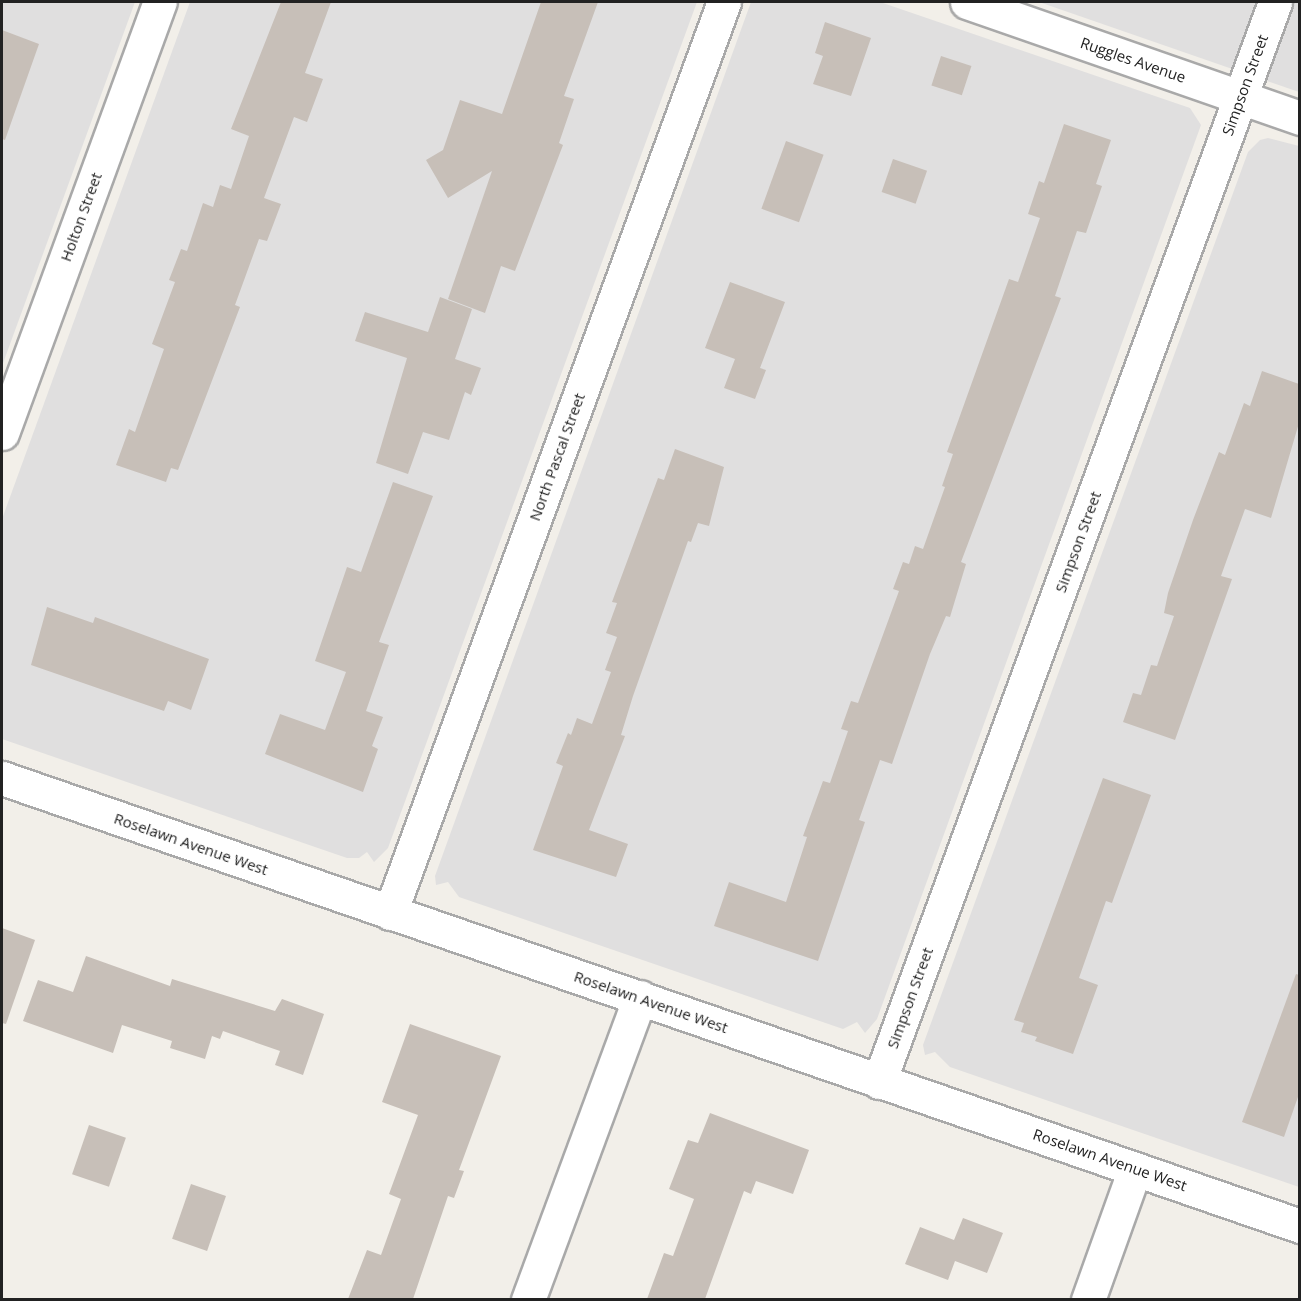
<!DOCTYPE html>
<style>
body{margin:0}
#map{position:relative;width:1301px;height:1301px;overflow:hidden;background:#f2efe9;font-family:"Open Sans",sans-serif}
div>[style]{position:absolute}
.residential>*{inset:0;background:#e0dfdf}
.building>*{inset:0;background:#c7bfb8;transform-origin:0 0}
.roads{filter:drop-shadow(2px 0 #a9a9a9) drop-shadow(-2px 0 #a9a9a9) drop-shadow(0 2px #a9a9a9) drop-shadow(0 -2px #a9a9a9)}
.minor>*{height:33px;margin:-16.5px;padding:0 16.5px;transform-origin:16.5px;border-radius:16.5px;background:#fff}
span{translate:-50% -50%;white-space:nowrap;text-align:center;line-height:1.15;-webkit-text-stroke:4.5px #fff;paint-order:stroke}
.street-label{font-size:15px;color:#222}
.frame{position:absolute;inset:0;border:3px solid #222;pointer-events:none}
</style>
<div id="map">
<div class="residential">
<div style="clip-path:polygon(2px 2px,135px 2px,2px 366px)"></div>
<div style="clip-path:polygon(190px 2px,697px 2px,388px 848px,374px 862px,367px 852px,359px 858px,347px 858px,2px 739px,2px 519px)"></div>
<div style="clip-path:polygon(751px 2px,880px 2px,1190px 108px,1201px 125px,877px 1019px,865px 1033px,857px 1022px,843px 1029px,459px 897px,448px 882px,436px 885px,435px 876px)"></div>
<div style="clip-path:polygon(1039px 2px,1299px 2px,1299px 92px)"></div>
<div style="clip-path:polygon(1268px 138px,1299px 146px,1299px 1187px,950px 1067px,935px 1052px,925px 1055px,923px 1045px,1248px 152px,1260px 140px)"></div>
</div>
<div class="building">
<div style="clip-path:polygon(281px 2px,331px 2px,305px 73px,323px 79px,307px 122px,294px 117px,264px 198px,281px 204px,267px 241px,259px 239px,235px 305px,240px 307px,178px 470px,171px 468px,166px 482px,116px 465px,129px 429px,135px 432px,164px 349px,152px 344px,175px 282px,169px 280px,181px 249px,187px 251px,203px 203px,213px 207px,220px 185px,231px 189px,249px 136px,231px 129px)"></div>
<div style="clip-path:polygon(541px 2px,598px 2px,564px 96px,574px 99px,559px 143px,563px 145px,515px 271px,501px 266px,485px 313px,448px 299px,492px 171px,448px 198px,426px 160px,443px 150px,460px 100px,502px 114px)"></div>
<div style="clip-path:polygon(825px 22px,871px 38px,851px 96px,813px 84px,823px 56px,815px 53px)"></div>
<div style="clip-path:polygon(2px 30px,39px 44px,5px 140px,2px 139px)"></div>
<div style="left:941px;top:56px;width:32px;height:31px;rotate:18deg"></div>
<div style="clip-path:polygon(1064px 124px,1111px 140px,1096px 184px,1102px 186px,1086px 233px,1077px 231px,1055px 296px,1061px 298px,961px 562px,966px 564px,950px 617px,946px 616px,930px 654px,892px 764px,880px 760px,859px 820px,865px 822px,818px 961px,714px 926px,729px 882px,786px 902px,807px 837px,803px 836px,823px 781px,830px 783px,848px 731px,841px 729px,851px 701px,858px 703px,899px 591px,893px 589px,903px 562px,909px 564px,915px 546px,923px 549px,945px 487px,942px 486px,953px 454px,947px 452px,1009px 279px,1018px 282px,1040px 218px,1028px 214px,1039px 181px,1044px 183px)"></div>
<div style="left:786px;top:141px;width:40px;height:72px;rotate:20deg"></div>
<div style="left:893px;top:159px;width:36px;height:35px;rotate:19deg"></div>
<div style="clip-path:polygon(730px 282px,785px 302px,760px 368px,766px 370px,755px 399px,724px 388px,735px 359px,705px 348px)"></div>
<div style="clip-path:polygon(440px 297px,472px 309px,455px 359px,481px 368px,471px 395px,465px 392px,449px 440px,423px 432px,408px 474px,376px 463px,407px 358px,355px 341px,365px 312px,428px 332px)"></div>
<div style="clip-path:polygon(1262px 371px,1299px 384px,1299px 423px,1271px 518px,1245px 509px,1221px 576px,1232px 579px,1175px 740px,1123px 722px,1133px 693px,1141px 695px,1151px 665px,1157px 666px,1174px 616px,1164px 613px,1168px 593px,1193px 520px,1219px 452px,1225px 455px,1244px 403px,1250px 406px)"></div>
<div style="clip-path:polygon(675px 449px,724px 467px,709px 526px,698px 523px,691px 542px,688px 541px,633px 696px,621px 735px,625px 736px,589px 830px,628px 844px,616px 877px,533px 850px,563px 766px,556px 763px,568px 733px,571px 735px,577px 718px,592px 724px,611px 672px,605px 670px,617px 637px,606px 633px,617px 603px,612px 602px,658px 478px,664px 480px)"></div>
<div style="clip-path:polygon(393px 482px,433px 496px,379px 642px,389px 645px,366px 711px,383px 717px,372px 746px,378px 749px,363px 792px,265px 754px,280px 714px,325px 730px,346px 672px,315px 661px,347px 567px,361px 572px)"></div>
<div style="clip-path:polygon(47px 607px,93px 623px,95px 617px,209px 659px,191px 710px,168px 701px,164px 711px,31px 665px)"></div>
<div style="clip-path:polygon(1103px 778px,1151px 795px,1112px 903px,1106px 901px,1079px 978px,1098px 985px,1073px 1054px,1035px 1041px,1037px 1037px,1021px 1032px,1024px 1023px,1014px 1020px)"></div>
<div style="clip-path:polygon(2px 928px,35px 940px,6px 1024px,2px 1023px)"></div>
<div style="clip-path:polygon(86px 956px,170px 986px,172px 979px,275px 1011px,282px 999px,324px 1014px,303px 1075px,275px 1065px,280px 1051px,223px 1031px,220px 1039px,212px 1036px,205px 1059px,170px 1048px,172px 1041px,122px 1025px,113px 1053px,23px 1021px,38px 980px,73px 992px)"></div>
<div style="clip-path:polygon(1296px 974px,1299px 975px,1299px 1094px,1284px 1137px,1242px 1122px)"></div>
<div style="clip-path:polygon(410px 1024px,501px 1056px,459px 1170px,464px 1171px,454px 1198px,448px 1196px,413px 1299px,348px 1299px,367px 1250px,381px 1255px,401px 1199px,389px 1194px,418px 1115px,382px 1102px)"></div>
<div style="clip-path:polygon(710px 1113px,809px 1150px,793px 1194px,756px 1181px,751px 1194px,744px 1191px,705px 1299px,647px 1299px,664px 1253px,673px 1256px,694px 1199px,669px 1189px,688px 1140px,698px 1143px)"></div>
<div style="left:89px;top:1125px;width:39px;height:52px;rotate:19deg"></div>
<div style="left:191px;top:1184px;width:37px;height:58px;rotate:19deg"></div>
<div style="clip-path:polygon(963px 1218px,1003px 1233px,987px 1273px,955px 1261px,948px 1280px,905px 1264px,920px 1227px,954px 1240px)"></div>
</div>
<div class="roads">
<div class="minor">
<div style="left:967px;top:2px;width:353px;rotate:19.2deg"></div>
<div style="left:2px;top:433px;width:459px;rotate:-69.9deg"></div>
<div style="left:2px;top:778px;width:1373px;rotate:19.04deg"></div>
<div style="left:390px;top:913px;width:970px;rotate:-69.87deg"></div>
<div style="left:879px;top:1082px;width:1150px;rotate:-69.86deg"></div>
<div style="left:528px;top:1300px;width:323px;rotate:-69.7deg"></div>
<div style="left:1088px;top:1300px;width:139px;rotate:-70.3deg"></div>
</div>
</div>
<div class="street-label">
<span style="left:1133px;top:60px;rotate:19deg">Ruggles Avenue</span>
<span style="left:1245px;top:85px;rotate:-70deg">Simpson Street</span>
<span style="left:81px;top:217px;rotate:-70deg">Holton Street</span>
<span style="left:557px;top:457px;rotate:-70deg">North Pascal Street</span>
<span style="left:1078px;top:542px;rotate:-70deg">Simpson Street</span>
<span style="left:191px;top:844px;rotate:19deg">Roselawn Avenue West</span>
<span style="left:910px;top:998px;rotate:-70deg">Simpson Street</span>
<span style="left:651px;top:1002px;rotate:19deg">Roselawn Avenue West</span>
<span style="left:1110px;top:1160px;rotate:19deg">Roselawn Avenue West</span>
</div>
<div class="frame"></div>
</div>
